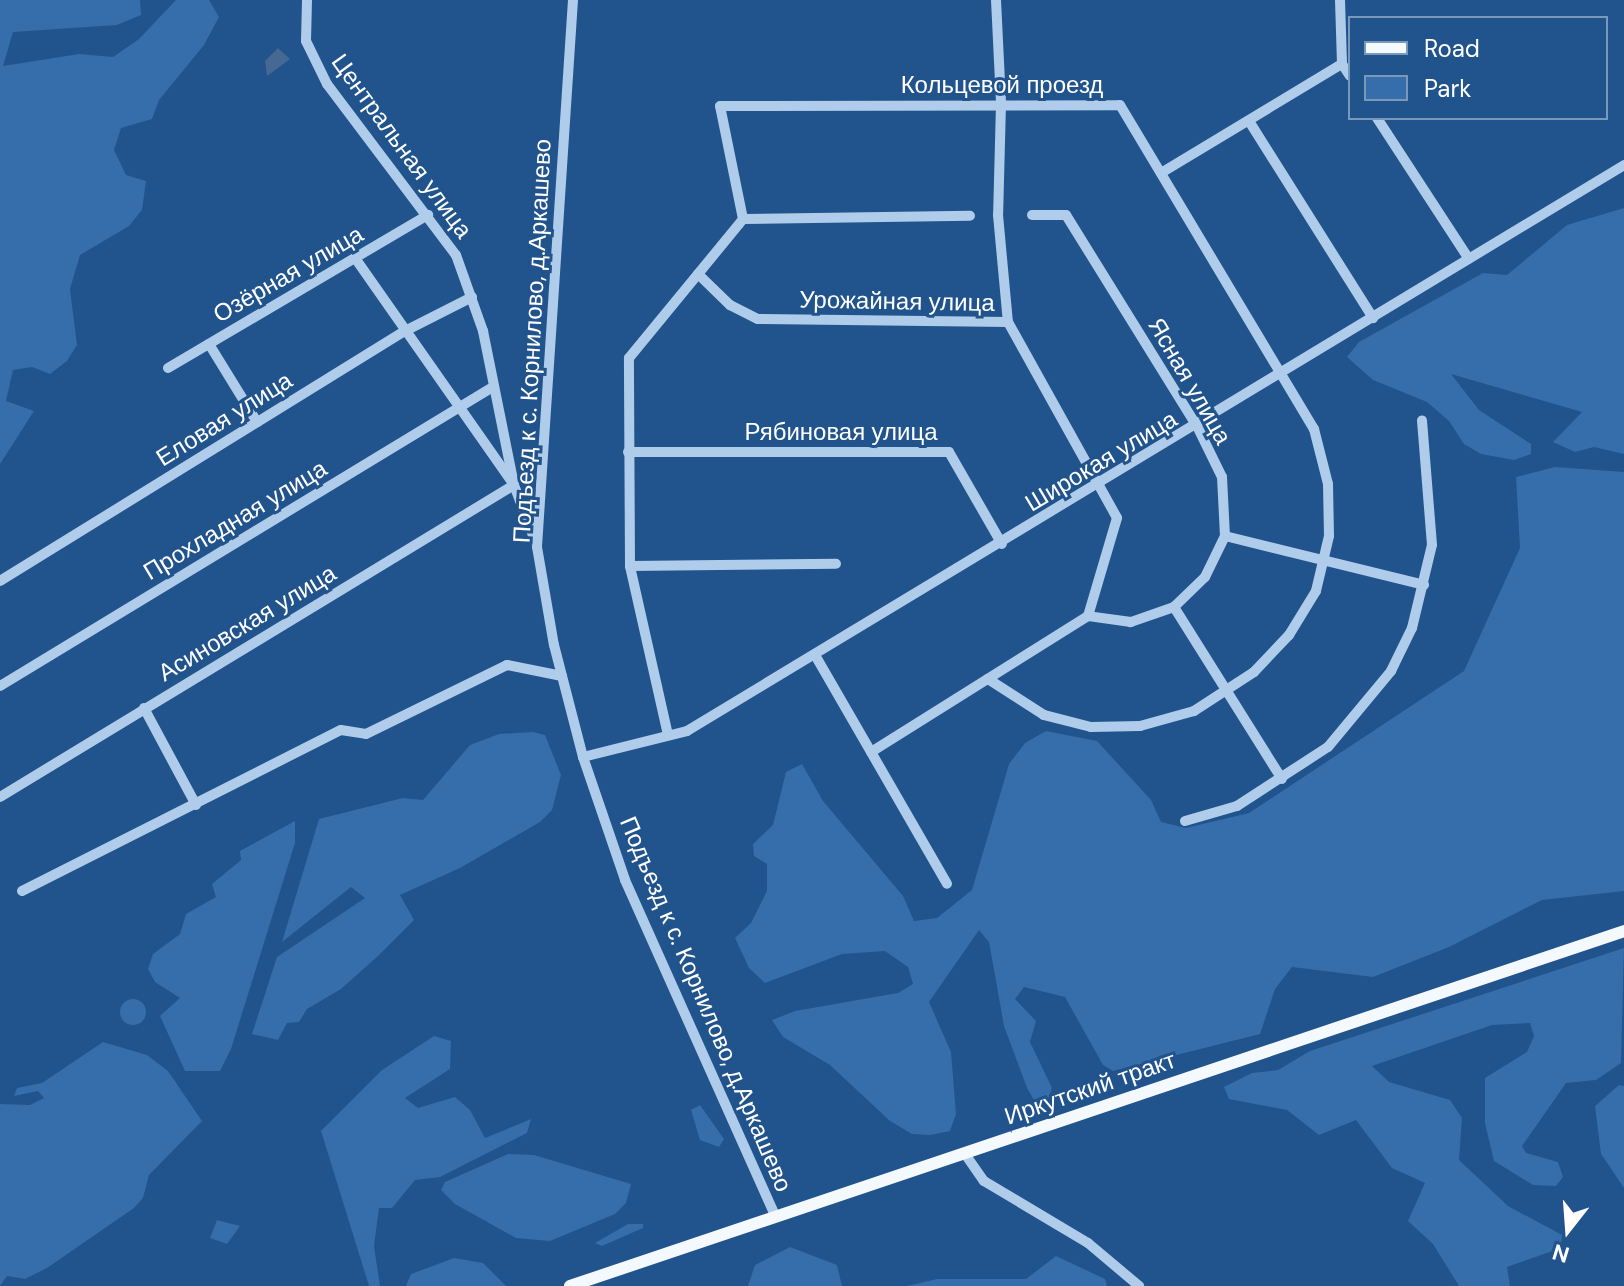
<!DOCTYPE html>
<meta charset="utf-8">
<style>
body{margin:0}
#map{position:relative;width:1624px;height:1286px;overflow:hidden;background:#21538c;font-family:"DM Sans",sans-serif}
div>[style]{position:absolute}
.green>*{inset:0;background:#356eaa}
.round{border-radius:50%}
.water>*{inset:0;background:#456992}
.minor>*{height:10px;margin:-5px;padding:0 5px;transform-origin:5px;border-radius:5px;background:#afcceb}
.major>*{height:12px;margin:-6px;padding:0 6px;transform-origin:6px;border-radius:6px;background:#f4f9fe}
span{translate:-50% -50%;white-space:nowrap;text-align:center;line-height:1.15;-webkit-text-stroke:6px #21538c;paint-order:stroke}
.street-label{font-size:24px;color:#fff}
.legend{position:absolute;left:1348px;top:16px;width:260px;height:104px;box-sizing:border-box;background:#21538c;border:2px solid #7a98ba;margin:0;padding:10px 14px;list-style:none;font-size:24px;color:#fff}
.legend li{display:flex;align-items:center;gap:16px;height:40px}
.legend b{width:40px;border:2px solid #7a98ba}
.north{position:absolute;left:1528px;top:1190px;width:80px;height:80px;-webkit-text-stroke:6px #21538c;paint-order:stroke;rotate:197deg;font-size:22px;font-weight:700;line-height:32px;text-align:center;color:#fff}
.north::after{content:'';display:block;margin:auto;width:28px;height:36px;background:#fff;clip-path:polygon(50% 0,100% 100%,50% 72%,0 100%)}
</style>
<div id="map">
<div class="green">
<div style="clip-path:polygon(0 0,140px 0,141px 15px,117px 25px,13px 32px,3px 66px,79px 54px,113px 57px,139px 39px,176px 0,209px 0,219px 17px,204px 45px,159px 100px,152px 119px,121px 128px,114px 150px,126px 175px,146px 181px,142px 210px,129px 226px,80px 255px,70px 289px,77px 345px,67px 361px,50px 374px,32px 367px,13px 370px,6px 401px,34px 411px,0 464px)"></div>
<div style="clip-path:polygon(1624px 208px,1624px 454px,1594px 447px,1575px 452px,1553px 442px,1582px 412px,1451px 374px,1479px 410px,1531px 444px,1531px 454px,1514px 460px,1481px 454px,1464px 444px,1449px 421px,1427px 402px,1373px 380px,1347px 357px,1359px 342px,1483px 273px,1507px 275px,1567px 225px)"></div>
<div style="clip-path:polygon(1555px 467px,1624px 472px,1624px 891px,1542px 900px,1449px 947px,1373px 977px,1292px 967px,1275px 989px,1260px 1034px,1113px 1071px,1103px 1065px,1065px 997px,1024px 987px,1015px 999px,1036px 1021px,1030px 1042px,1052px 1088px,1046px 1105px,1037px 1105px,1027px 1088px,1004px 1026px,989px 942px,979px 930px,929px 1002px,951px 1052px,956px 1114px,950px 1131px,930px 1135px,912px 1134px,890px 1121px,830px 1065px,783px 1037px,772px 1020px,795px 1011px,898px 993px,913px 984px,908px 967px,885px 951px,842px 954px,765px 983px,749px 968px,735px 938px,751px 923px,767px 891px,767px 864px,754px 856px,753px 844px,773px 825px,786px 772px,802px 764px,823px 801px,903px 896px,914px 921px,937px 918px,972px 890px,1009px 764px,1025px 743px,1046px 731px,1097px 741px,1151px 800px,1161px 822px,1186px 828px,1249px 813px,1464px 671px,1520px 548px,1516px 477px)"></div>
<div style="clip-path:polygon(533px 732px,545px 735px,561px 775px,552px 810px,540px 822px,460px 868px,400px 895px,414px 920px,378px 956px,341px 989px,307px 1009px,299px 1022px,287px 1023px,278px 1040px,252px 1034px,277px 957px,365px 898px,351px 887px,282px 942px,319px 819px,403px 798px,423px 800px,470px 745px,499px 734px)"></div>
<div style="clip-path:polygon(295px 821px,295px 843px,231px 1049px,220px 1071px,185px 1071px,160px 1016px,180px 998px,155px 982px,148px 969px,153px 954px,180px 934px,186px 914px,216px 897px,212px 884px,241px 860px,240px 851px)"></div>
<div style="clip-path:polygon(1624px 948px,1621px 1063px,1596px 1080px,1566px 1083px,1522px 1146px,1526px 1153px,1558px 1162px,1563px 1177px,1556px 1186px,1533px 1185px,1494px 1161px,1485px 1123px,1485px 1078px,1527px 1052px,1534px 1036px,1530px 1023px,1492px 1025px,1372px 1066px,1389px 1082px,1450px 1100px,1462px 1118px,1459px 1160px,1508px 1206px,1562px 1235px,1561px 1248px,1507px 1267px,1510px 1286px,1459px 1286px,1433px 1244px,1408px 1221px,1425px 1183px,1392px 1168px,1356px 1120px,1319px 1135px,1287px 1110px,1229px 1099px,1224px 1087px,1252px 1073px,1278px 1070px,1310px 1051px)"></div>
<div class="round" style="left:120px;top:999px;width:26px;height:26px"></div>
<div style="clip-path:polygon(434px 1036px,451px 1041px,450px 1069px,405px 1098px,418px 1108px,455px 1097px,470px 1110px,485px 1138px,531px 1119px,527px 1133px,440px 1177px,415px 1180px,392px 1208px,379px 1208px,374px 1246px,380px 1286px,369px 1286px,321px 1131px,382px 1070px)"></div>
<div style="clip-path:polygon(103px 1042px,147px 1055px,168px 1071px,202px 1121px,149px 1175px,143px 1198px,134px 1208px,47px 1268px,25px 1279px,7px 1276px,0 1286px,0 1104px,30px 1105px,44px 1098px,38px 1091px,14px 1096px,17px 1088px,42px 1083px)"></div>
<div style="clip-path:polygon(1619px 1085px,1624px 1086px,1624px 1188px,1601px 1154px,1595px 1106px)"></div>
<div style="clip-path:polygon(700px 1105px,724px 1139px,719px 1147px,700px 1140px,691px 1110px)"></div>
<div style="clip-path:polygon(508px 1154px,534px 1155px,631px 1184px,626px 1203px,615px 1214px,550px 1241px,516px 1238px,455px 1204px,441px 1190px,445px 1182px)"></div>
<div style="clip-path:polygon(217px 1220px,240px 1226px,227px 1244px,210px 1238px)"></div>
<div style="clip-path:polygon(628px 1224px,643px 1224px,643px 1228px,602px 1246px,595px 1243px)"></div>
<div style="clip-path:polygon(790px 1247px,837px 1265px,842px 1286px,748px 1286px,755px 1265px)"></div>
<div style="clip-path:polygon(1056px 1256px,1105px 1279px,1107px 1286px,907px 1286px,937px 1279px,1026px 1279px)"></div>
<div style="clip-path:polygon(454px 1258px,483px 1263px,506px 1286px,406px 1286px,411px 1274px)"></div>
</div>
<div class="water">
<div style="clip-path:polygon(278px 48px,290px 59px,267px 76px,265px 61px)"></div>
</div>
<div class="minor">
<div style="left:307px;top:0;width:41px;rotate:91.4deg"></div>
<div style="left:306px;top:41px;width:48px;rotate:64deg"></div>
<div style="left:327px;top:84px;width:214px;rotate:53deg"></div>
<div style="left:456px;top:255px;width:81px;rotate:70.4deg"></div>
<div style="left:483px;top:331px;width:157px;rotate:78.6deg"></div>
<div style="left:514px;top:485px;width:60px;rotate:69.4deg"></div>
<div style="left:573px;top:0;width:548px;rotate:93.77deg"></div>
<div style="left:537px;top:547px;width:99px;rotate:80.2deg"></div>
<div style="left:554px;top:645px;width:116px;rotate:75.5deg"></div>
<div style="left:583px;top:757px;width:130px;rotate:71.1deg"></div>
<div style="left:625px;top:880px;width:369px;rotate:65.9deg"></div>
<div style="left:996px;top:0;width:104px;rotate:87.2deg"></div>
<div style="left:1001px;top:104px;width:111px;rotate:91.5deg"></div>
<div style="left:998px;top:215px;width:107px;rotate:84.7deg"></div>
<div style="left:1340px;top:0;width:64px;rotate:88.2deg"></div>
<div style="left:1342px;top:64px;width:14px;rotate:56deg"></div>
<div style="left:1377px;top:118px;width:168px;rotate:56.9deg"></div>
<div style="left:1249px;top:121px;width:233px;rotate:57.8deg"></div>
<div style="left:1161px;top:173px;width:211px;rotate:-31.1deg"></div>
<div style="left:1032px;top:215px;width:34px"></div>
<div style="left:1066px;top:215px;width:248px;rotate:58.2deg"></div>
<div style="left:1197px;top:426px;width:57px;rotate:63.9deg"></div>
<div style="left:1222px;top:477px;width:59px;rotate:87.1deg"></div>
<div style="left:1225px;top:536px;width:46px;rotate:116deg"></div>
<div style="left:1205px;top:577px;width:43px;rotate:135.9deg"></div>
<div style="left:1174px;top:607px;width:46px;rotate:160.8deg"></div>
<div style="left:1131px;top:622px;width:43px;rotate:-172.1deg"></div>
<div style="left:743px;top:219px;width:227px;rotate:-0.8deg"></div>
<div style="left:698px;top:274px;width:45px;rotate:44.1deg"></div>
<div style="left:730px;top:305px;width:31px;rotate:27deg"></div>
<div style="left:758px;top:319px;width:250px;rotate:0.7deg"></div>
<div style="left:1008px;top:322px;width:224px;rotate:60.9deg"></div>
<div style="left:1117px;top:518px;width:102px;rotate:106.5deg"></div>
<div style="left:1088px;top:616px;width:256px;rotate:147.9deg"></div>
<div style="left:209px;top:344px;width:92px;rotate:58.4deg"></div>
<div style="left:168px;top:368px;width:302px;rotate:-30.5deg"></div>
<div style="left:628px;top:452px;width:321px"></div>
<div style="left:949px;top:452px;width:106px;rotate:60.1deg"></div>
<div style="left:1225px;top:536px;width:205px;rotate:13.8deg"></div>
<div style="left:630px;top:566px;width:206px;rotate:-0.6deg"></div>
<div style="left:0;top:581px;width:478px;rotate:-31.7deg"></div>
<div style="left:407px;top:330px;width:73px;rotate:-26.9deg"></div>
<div style="left:1174px;top:607px;width:203px;rotate:57.9deg"></div>
<div style="left:815px;top:655px;width:264px;rotate:60deg"></div>
<div style="left:0;top:686px;width:574px;rotate:-31.25deg"></div>
<div style="left:144px;top:708px;width:110px;rotate:61.8deg"></div>
<div style="left:668px;top:735px;width:173px;rotate:-102.7deg"></div>
<div style="left:630px;top:566px;width:208px;rotate:-90.3deg"></div>
<div style="left:629px;top:358px;width:180px;rotate:-50.6deg"></div>
<div style="left:743px;top:219px;width:115px;rotate:-101.5deg"></div>
<div style="left:720px;top:106px;width:400px;rotate:-0.1deg"></div>
<div style="left:1120px;top:105px;width:378px;rotate:59.1deg"></div>
<div style="left:1314px;top:429px;width:57px;rotate:75.7deg"></div>
<div style="left:1328px;top:484px;width:52px;rotate:88.9deg"></div>
<div style="left:1329px;top:536px;width:57px;rotate:103.3deg"></div>
<div style="left:1316px;top:591px;width:52px;rotate:121.5deg"></div>
<div style="left:1289px;top:635px;width:51px;rotate:133.4deg"></div>
<div style="left:1254px;top:672px;width:72px;rotate:147deg"></div>
<div style="left:1194px;top:711px;width:56px;rotate:164.5deg"></div>
<div style="left:1140px;top:726px;width:49px;rotate:178.8deg"></div>
<div style="left:1091px;top:727px;width:49px;rotate:-165.7deg"></div>
<div style="left:1044px;top:715px;width:67px;rotate:-147.3deg"></div>
<div style="left:583px;top:757px;width:107px;rotate:-14deg"></div>
<div style="left:687px;top:731px;width:1095px;rotate:-31.13deg"></div>
<div style="left:0;top:797px;width:601px;rotate:-31.26deg"></div>
<div style="left:514px;top:485px;width:277px;rotate:-125deg"></div>
<div style="left:1185px;top:821px;width:54px;rotate:-16.1deg"></div>
<div style="left:1237px;top:806px;width:108px;rotate:-33deg"></div>
<div style="left:1328px;top:747px;width:99px;rotate:-50.3deg"></div>
<div style="left:1391px;top:671px;width:48px;rotate:-64deg"></div>
<div style="left:1412px;top:628px;width:85px;rotate:-76.5deg"></div>
<div style="left:1432px;top:545px;width:125px;rotate:-94.6deg"></div>
<div style="left:22px;top:891px;width:357px;rotate:-26.8deg"></div>
<div style="left:341px;top:730px;width:25px;rotate:9deg"></div>
<div style="left:366px;top:734px;width:157px;rotate:-26.1deg"></div>
<div style="left:507px;top:665px;width:56px;rotate:11.3deg"></div>
<div style="left:965px;top:1154px;width:33px;rotate:55deg"></div>
<div style="left:984px;top:1181px;width:121px;rotate:30.8deg"></div>
<div style="left:1088px;top:1243px;width:67px;rotate:40.1deg"></div>
</div>
<div class="major">
<div style="left:570px;top:1286px;width:1112px;rotate:-18.61deg"></div>
</div>
<div class="street-label">
<span style="left:1002px;top:85px">Кольцевой проезд</span>
<span style="left:402px;top:146px;rotate:54deg">Центральная улица</span>
<span style="left:288px;top:274px;rotate:-30deg">Озёрная улица</span>
<span style="left:897px;top:301px;rotate:1deg">Урожайная улица</span>
<span style="left:532px;top:341px;rotate:-87deg">Подъезд к с. Корнилово, д.Аркашево</span>
<span style="left:1190px;top:381px;rotate:60deg">Ясная улица</span>
<span style="left:224px;top:419px;rotate:-32deg">Еловая улица</span>
<span style="left:841px;top:432px">Рябиновая улица</span>
<span style="left:1101px;top:461px;rotate:-31deg">Широкая улица</span>
<span style="left:235px;top:520px;rotate:-31deg">Прохладная улица</span>
<span style="left:247px;top:623px;rotate:-31deg">Асиновская улица</span>
<span style="left:706px;top:1004px;rotate:67deg">Подъезд к с. Корнилово, д.Аркашево</span>
<span style="left:1090px;top:1088px;rotate:-19deg">Иркутский тракт</span>
</div>
<ul class="legend">
<li><b style="height:10px;background:#f4f9fe"></b>Road</li>
<li><b style="height:22px;background:#356eaa"></b>Park</li>
</ul>
<div class="north">N</div>
</div>
